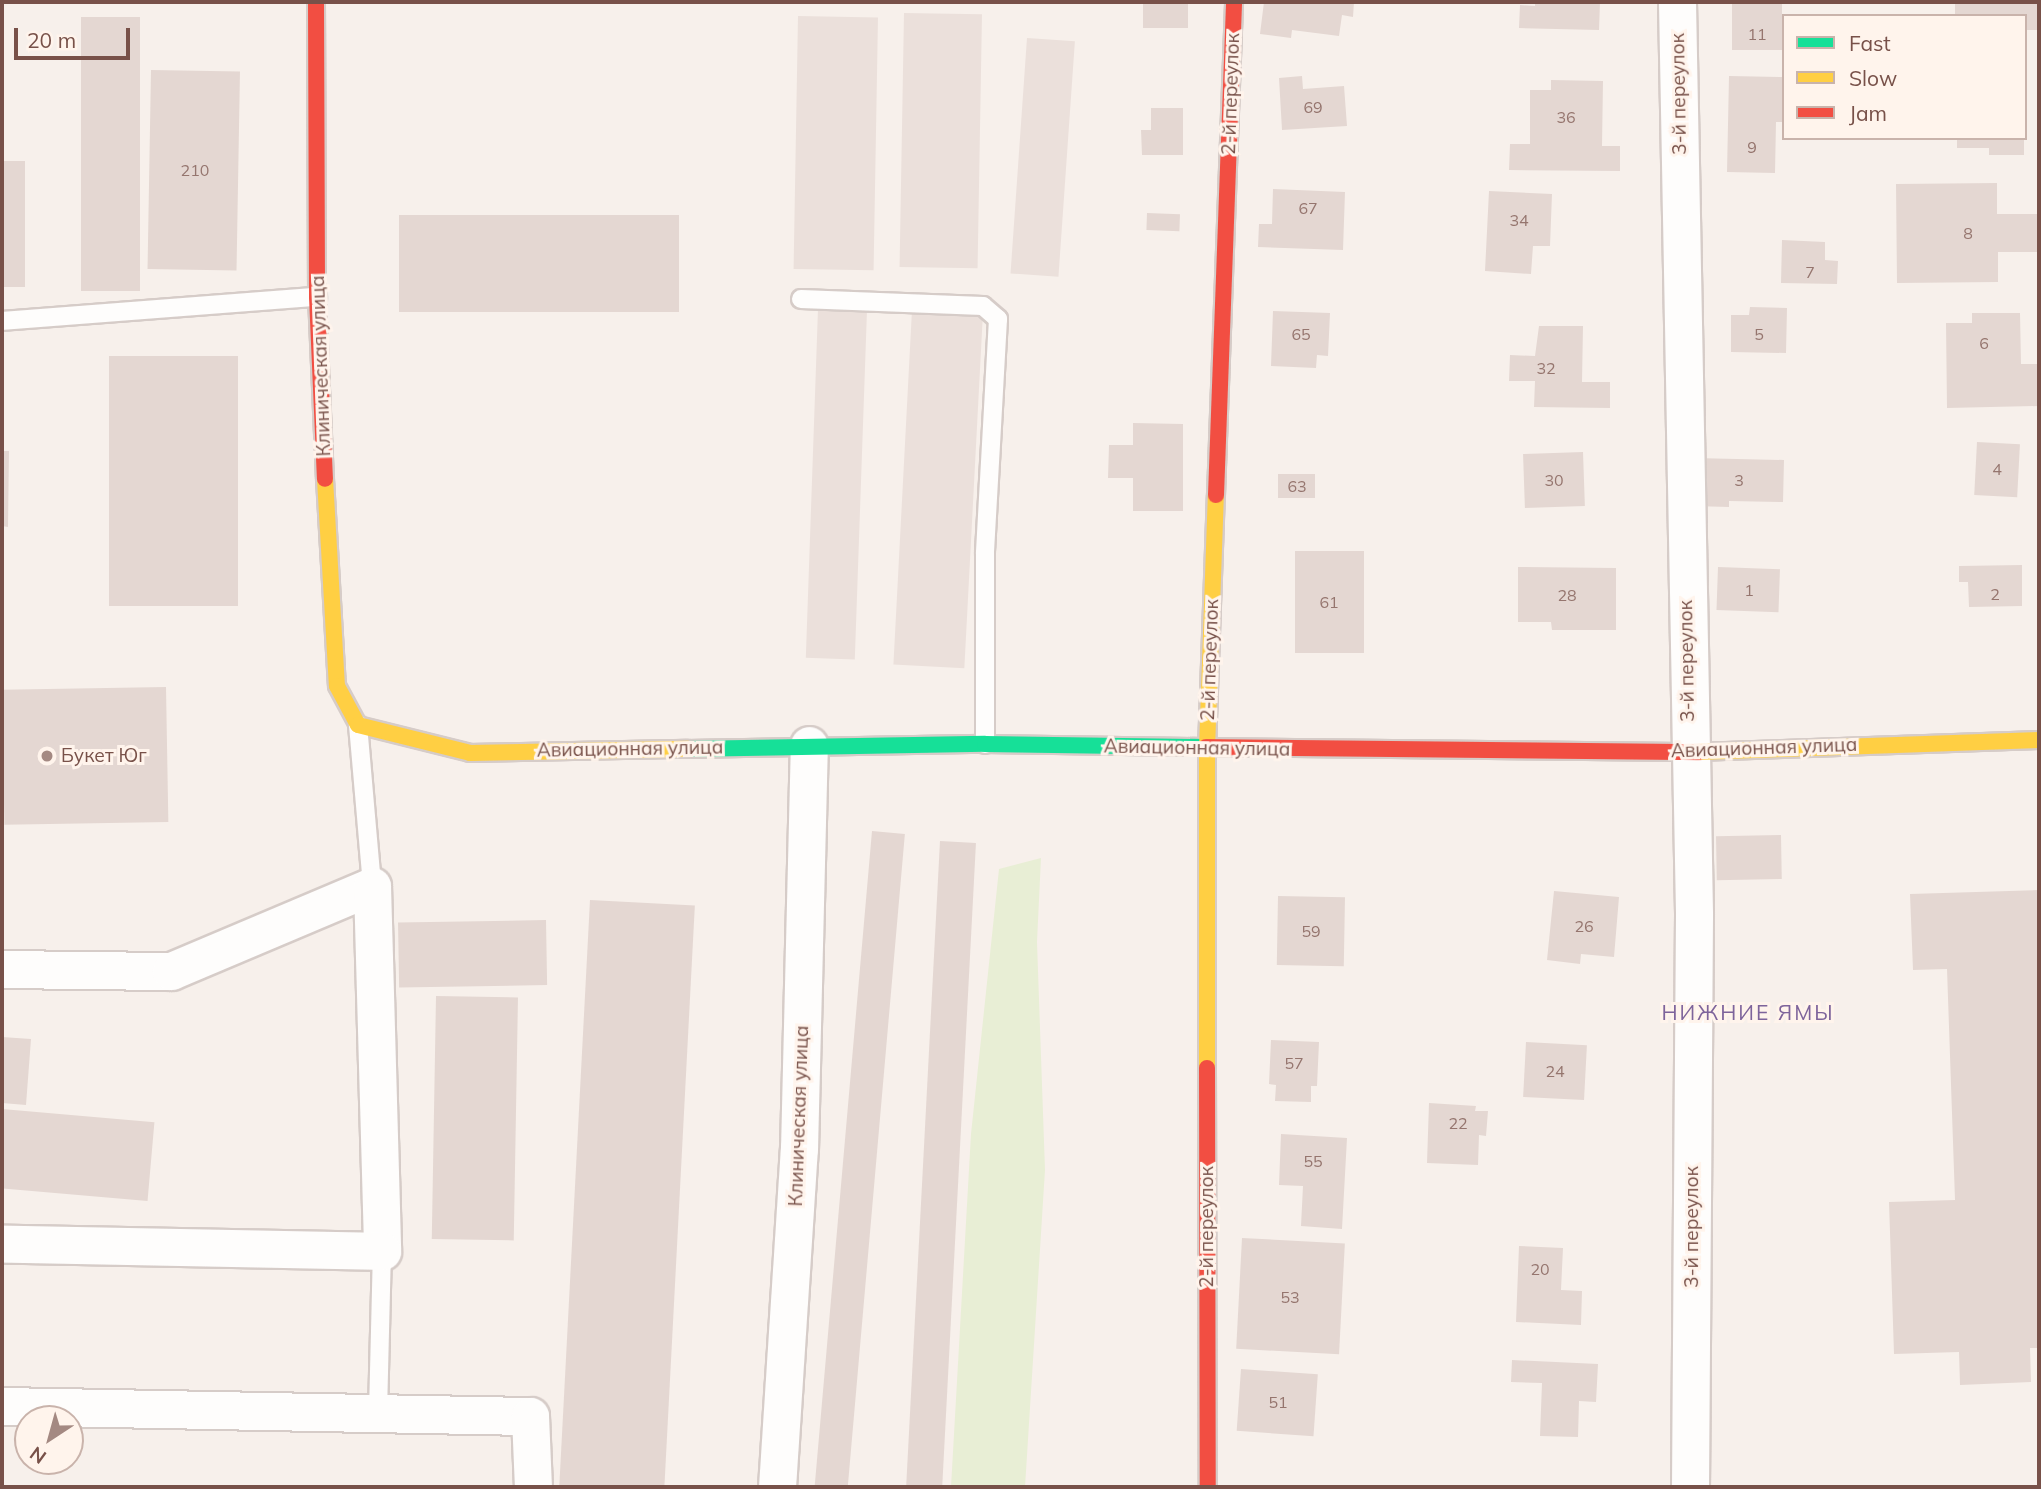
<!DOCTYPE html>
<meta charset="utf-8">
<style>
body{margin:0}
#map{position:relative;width:2041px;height:1489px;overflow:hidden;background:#f7f0eb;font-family:Mulish,sans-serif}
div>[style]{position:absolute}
.industrial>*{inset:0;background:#ebe0db;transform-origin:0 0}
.green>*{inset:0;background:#e8eed5}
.building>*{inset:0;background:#e4d7d2;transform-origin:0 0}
.roads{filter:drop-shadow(2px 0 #d6ccc8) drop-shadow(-2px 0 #d6ccc8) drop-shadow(0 2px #d6ccc8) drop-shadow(0 -2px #d6ccc8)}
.lane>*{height:18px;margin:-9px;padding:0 9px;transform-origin:9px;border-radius:9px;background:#fefdfc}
.street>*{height:37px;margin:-18.5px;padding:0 18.5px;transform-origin:18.5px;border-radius:18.5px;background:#fefdfc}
.fast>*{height:16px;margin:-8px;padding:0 8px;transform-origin:8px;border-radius:8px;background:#16e098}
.slow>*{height:16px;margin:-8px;padding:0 8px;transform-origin:8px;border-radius:8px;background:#ffcf43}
.jam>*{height:16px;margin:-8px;padding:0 8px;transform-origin:8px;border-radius:8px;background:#f24e42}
.dots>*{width:19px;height:19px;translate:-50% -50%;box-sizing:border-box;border:4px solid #fff4ec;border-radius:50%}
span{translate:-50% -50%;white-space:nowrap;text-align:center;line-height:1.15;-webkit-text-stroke:6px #fff4ec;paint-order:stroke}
.number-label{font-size:16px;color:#95756e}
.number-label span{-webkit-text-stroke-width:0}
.street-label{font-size:19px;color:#785149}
.poi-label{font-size:19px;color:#785149}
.left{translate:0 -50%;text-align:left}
.neighbourhood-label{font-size:21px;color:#7e649b;letter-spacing:2px}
.frame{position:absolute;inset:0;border:4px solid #785149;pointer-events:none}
.legend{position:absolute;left:1782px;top:14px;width:245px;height:126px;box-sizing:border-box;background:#fff4ec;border:2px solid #c9b3ab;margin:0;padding:9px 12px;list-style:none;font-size:21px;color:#785149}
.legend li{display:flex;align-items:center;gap:14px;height:35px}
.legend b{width:35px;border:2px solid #c9b3ab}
.north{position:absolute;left:14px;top:1405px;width:70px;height:70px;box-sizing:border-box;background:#fff4ec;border:2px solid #c9b3ab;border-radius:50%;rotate:216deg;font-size:19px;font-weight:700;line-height:28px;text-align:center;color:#785149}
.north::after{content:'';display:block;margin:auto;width:24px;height:32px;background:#a48982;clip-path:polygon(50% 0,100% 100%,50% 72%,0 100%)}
.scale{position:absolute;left:14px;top:28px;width:116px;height:32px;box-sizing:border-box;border:4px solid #785149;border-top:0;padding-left:9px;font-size:21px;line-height:24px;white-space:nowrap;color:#785149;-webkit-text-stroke:5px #fff4ec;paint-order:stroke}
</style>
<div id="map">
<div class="industrial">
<div style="left:904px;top:13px;width:78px;height:254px;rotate:1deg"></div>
<div style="left:798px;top:16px;width:80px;height:253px;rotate:1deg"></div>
<div style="left:1027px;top:38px;width:48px;height:236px;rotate:4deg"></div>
<div style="left:818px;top:309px;width:49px;height:349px;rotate:2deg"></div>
<div style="left:912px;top:310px;width:71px;height:355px;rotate:3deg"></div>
</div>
<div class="green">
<div style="clip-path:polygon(1041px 858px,1037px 942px,1045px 1170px,1025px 1487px,951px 1487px,971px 1134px,999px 869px)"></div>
</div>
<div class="building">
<div style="left:1143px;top:2px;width:45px;height:26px"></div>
<div style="clip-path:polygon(1264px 2px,1354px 2px,1353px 17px,1342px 15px,1339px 36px,1292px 30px,1291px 38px,1260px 34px)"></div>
<div style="clip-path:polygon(1535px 2px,1600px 2px,1599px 30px,1519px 28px,1520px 5px,1535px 6px)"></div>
<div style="left:1732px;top:2px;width:50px;height:48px"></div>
<div style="clip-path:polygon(1955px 2px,2039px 2px,2039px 30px,2025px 30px,2025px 16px,1955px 16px)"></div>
<div style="left:81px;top:17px;width:59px;height:274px"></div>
<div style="left:151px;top:70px;width:89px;height:199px;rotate:1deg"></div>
<div style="clip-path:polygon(1302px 76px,1303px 89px,1344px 86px,1347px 126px,1282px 130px,1279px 78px)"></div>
<div style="clip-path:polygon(1729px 76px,1784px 77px,1784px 122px,1776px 122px,1775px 173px,1727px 172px)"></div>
<div style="clip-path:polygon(1551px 80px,1603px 81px,1602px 146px,1620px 146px,1620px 171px,1509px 170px,1510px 144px,1530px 144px,1530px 90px,1551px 90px)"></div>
<div style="clip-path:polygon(1151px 108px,1183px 108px,1183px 155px,1142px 155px,1141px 130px,1151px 130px)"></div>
<div style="clip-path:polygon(1957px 138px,2024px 138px,2024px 155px,1989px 155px,1989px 148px,1957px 148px)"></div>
<div style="left:2px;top:161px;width:23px;height:126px"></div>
<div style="clip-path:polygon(1997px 183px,1997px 214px,2039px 214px,2039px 252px,1998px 252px,1998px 282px,1897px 283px,1896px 184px)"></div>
<div style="clip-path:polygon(1273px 189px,1345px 192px,1343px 250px,1258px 247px,1259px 224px,1272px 224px)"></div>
<div style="clip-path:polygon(1489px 191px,1552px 194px,1550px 246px,1533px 246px,1531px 274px,1485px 271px)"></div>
<div style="left:1147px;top:213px;width:33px;height:17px;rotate:2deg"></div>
<div style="left:399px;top:215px;width:280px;height:97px"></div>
<div style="clip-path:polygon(1782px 240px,1825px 242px,1825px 260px,1838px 261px,1837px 284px,1781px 283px)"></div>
<div style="clip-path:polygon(1750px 307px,1787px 308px,1786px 353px,1731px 352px,1731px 315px,1749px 315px)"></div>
<div style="clip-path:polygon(1273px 311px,1330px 313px,1328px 356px,1317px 355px,1316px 368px,1271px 366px)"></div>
<div style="clip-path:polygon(1972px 313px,2020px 313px,2021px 364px,2039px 364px,2039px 406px,1947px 408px,1946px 323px,1972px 323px)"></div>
<div style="clip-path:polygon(1539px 326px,1583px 326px,1582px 382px,1610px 382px,1610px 408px,1534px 407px,1535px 381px,1509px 381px,1510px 355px,1535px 356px)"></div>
<div style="left:109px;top:356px;width:129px;height:250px"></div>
<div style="clip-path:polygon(1133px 423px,1183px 424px,1183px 511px,1133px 511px,1133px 478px,1108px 478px,1109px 445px,1133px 445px)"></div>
<div style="left:1977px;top:442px;width:43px;height:53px;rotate:3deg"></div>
<div style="clip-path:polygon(2px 451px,9px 451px,8px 527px,2px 526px)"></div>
<div style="left:1583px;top:452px;width:54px;height:60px;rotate:88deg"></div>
<div style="clip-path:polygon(1694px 458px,1784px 460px,1783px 502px,1729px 501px,1729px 507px,1693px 506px)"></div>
<div style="left:1278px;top:474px;width:37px;height:24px"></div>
<div style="left:1295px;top:551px;width:69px;height:102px"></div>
<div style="clip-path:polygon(2022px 565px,2022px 606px,1969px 607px,1968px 582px,1959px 582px,1959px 566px)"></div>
<div style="clip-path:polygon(1518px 567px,1616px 568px,1616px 630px,1552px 630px,1551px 622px,1518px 622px)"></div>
<div style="left:1718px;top:567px;width:62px;height:43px;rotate:2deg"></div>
<div style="left:166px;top:687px;width:135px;height:164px;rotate:89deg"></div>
<div style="left:872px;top:831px;width:33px;height:657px;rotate:5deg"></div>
<div style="left:1781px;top:835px;width:44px;height:65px;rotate:89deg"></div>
<div style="left:940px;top:841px;width:36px;height:647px;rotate:3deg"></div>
<div style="clip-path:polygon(2039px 890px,2039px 1348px,2030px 1348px,2031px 1382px,1960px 1385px,1959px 1352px,1894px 1354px,1889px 1202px,1955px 1200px,1947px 969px,1913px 970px,1910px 894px)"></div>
<div style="clip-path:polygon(1554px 891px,1619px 897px,1614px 957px,1581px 954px,1580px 964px,1547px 960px)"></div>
<div style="left:1278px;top:896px;width:67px;height:69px;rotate:1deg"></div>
<div style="left:590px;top:900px;width:105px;height:587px;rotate:3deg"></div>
<div style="left:546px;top:920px;width:65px;height:148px;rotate:89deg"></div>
<div style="left:436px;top:996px;width:82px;height:243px;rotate:1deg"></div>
<div style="clip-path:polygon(2px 1037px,31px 1039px,26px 1105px,2px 1103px)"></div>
<div style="clip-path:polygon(1271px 1040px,1319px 1042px,1317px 1086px,1311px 1086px,1311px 1102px,1275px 1101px,1276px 1085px,1269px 1084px)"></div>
<div style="left:1526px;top:1042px;width:61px;height:55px;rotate:3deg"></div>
<div style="clip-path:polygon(1429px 1103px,1476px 1106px,1475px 1111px,1488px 1111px,1486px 1136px,1479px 1135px,1478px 1165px,1427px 1163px)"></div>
<div style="left:2px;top:1109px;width:153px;height:79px;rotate:5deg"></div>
<div style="clip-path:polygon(1281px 1134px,1347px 1138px,1342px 1229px,1301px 1226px,1303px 1186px,1279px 1185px)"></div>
<div style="left:1242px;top:1238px;width:103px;height:111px;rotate:3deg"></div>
<div style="clip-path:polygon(1519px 1246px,1563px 1248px,1561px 1290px,1582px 1291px,1581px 1325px,1516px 1322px)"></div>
<div style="clip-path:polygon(1512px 1360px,1598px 1364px,1596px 1402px,1579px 1401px,1578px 1437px,1540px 1436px,1542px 1383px,1511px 1382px)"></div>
<div style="left:1241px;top:1369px;width:77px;height:62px;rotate:4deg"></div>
</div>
<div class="roads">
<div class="lane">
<div style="left:801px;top:299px;width:182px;rotate:2.2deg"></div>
<div style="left:983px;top:306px;width:20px;rotate:41deg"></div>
<div style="left:998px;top:319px;width:235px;rotate:93.2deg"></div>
<div style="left:985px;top:554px;width:190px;rotate:90deg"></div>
<div style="left:2px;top:321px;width:316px;rotate:-4.4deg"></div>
<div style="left:358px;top:725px;width:162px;rotate:85deg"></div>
<div style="left:378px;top:1413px;width:162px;rotate:-88.6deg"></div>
</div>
<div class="street">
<div style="left:1677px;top:2px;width:913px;rotate:88.93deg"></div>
<div style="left:1694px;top:915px;width:572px;rotate:90.4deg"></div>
<div style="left:2px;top:969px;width:169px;rotate:0.7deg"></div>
<div style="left:171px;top:971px;width:218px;rotate:-22.9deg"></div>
<div style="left:372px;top:886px;width:365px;rotate:88.4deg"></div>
<div style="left:382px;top:1251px;width:380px;rotate:-178.9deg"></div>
<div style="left:2px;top:1406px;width:528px;rotate:1.09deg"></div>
<div style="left:530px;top:1416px;width:71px;rotate:87.6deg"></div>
<div style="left:777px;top:1487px;width:339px;rotate:-86.3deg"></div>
<div style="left:799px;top:1149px;width:404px;rotate:-88.6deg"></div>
</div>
<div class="fast">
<div style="left:688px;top:749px;width:297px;rotate:-1deg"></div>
<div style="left:985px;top:744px;width:221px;rotate:0.8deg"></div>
</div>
<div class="slow">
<div style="left:325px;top:479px;width:207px;rotate:86.7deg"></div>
<div style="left:337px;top:686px;width:44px;rotate:61.7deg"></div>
<div style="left:358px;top:725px;width:115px;rotate:14deg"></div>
<div style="left:470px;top:753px;width:218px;rotate:-1.1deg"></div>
<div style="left:1698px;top:752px;width:341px;rotate:-2deg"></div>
<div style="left:1207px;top:1068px;width:319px;rotate:-90deg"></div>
<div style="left:1207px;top:749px;width:254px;rotate:-88deg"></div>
</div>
<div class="jam">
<div style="left:316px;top:2px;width:295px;rotate:89.8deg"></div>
<div style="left:317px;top:297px;width:182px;rotate:87.5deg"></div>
<div style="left:1216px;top:495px;width:493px;rotate:-87.9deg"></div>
<div style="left:1206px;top:747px;width:492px;rotate:0.6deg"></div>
<div style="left:1207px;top:1068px;width:419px;rotate:89.9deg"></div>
</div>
</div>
<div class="dots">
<div style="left:47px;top:756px;background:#a48982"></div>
</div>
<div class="number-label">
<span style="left:1757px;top:34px">11</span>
<span style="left:1313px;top:107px">69</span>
<span style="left:1566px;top:117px">36</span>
<span style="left:1752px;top:147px">9</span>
<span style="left:195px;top:170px">210</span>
<span style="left:1308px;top:208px">67</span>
<span style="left:1519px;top:220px">34</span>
<span style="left:1968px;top:233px">8</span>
<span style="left:1810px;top:272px">7</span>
<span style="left:1301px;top:334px">65</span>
<span style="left:1759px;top:334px">5</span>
<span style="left:1984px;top:343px">6</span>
<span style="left:1546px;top:368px">32</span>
<span style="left:1997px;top:469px">4</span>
<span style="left:1554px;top:480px">30</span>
<span style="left:1739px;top:480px">3</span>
<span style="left:1297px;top:486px">63</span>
<span style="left:1749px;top:590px">1</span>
<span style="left:1995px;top:594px">2</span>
<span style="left:1567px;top:595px">28</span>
<span style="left:1329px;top:602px">61</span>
<span style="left:1584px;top:926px">26</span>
<span style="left:1311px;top:931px">59</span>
<span style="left:1294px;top:1063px">57</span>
<span style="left:1555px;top:1071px">24</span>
<span style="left:1458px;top:1123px">22</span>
<span style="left:1313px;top:1161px">55</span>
<span style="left:1540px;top:1269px">20</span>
<span style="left:1290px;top:1297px">53</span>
<span style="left:1278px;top:1402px">51</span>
</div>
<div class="street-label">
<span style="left:1231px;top:94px;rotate:-88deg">2-й переулок</span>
<span style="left:1679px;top:94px;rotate:-91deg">3-й переулок</span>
<span style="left:321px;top:366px;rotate:-92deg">Клиническая улица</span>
<span style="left:1210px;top:660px;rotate:-88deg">2-й переулок</span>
<span style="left:1687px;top:661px;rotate:-91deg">3-й переулок</span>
<span style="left:1197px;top:748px;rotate:1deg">Авиационная улица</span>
<span style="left:1764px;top:748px;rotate:-2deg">Авиационная улица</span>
<span style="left:630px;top:749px;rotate:-1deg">Авиационная улица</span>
<span style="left:799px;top:1116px;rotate:-88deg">Клиническая улица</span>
<span style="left:1207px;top:1227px;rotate:-90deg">2-й переулок</span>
<span style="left:1692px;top:1227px;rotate:-90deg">3-й переулок</span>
</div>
<div class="poi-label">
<span class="left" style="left:61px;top:756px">Букет Юг</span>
</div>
<div class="neighbourhood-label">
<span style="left:1748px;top:1012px">НИЖНИЕ ЯМЫ</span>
</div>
<div class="frame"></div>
<ul class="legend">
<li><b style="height:9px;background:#16e098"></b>Fast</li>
<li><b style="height:9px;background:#ffcf43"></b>Slow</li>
<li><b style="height:9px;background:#f24e42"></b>Jam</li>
</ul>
<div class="north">N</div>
<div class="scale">20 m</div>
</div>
